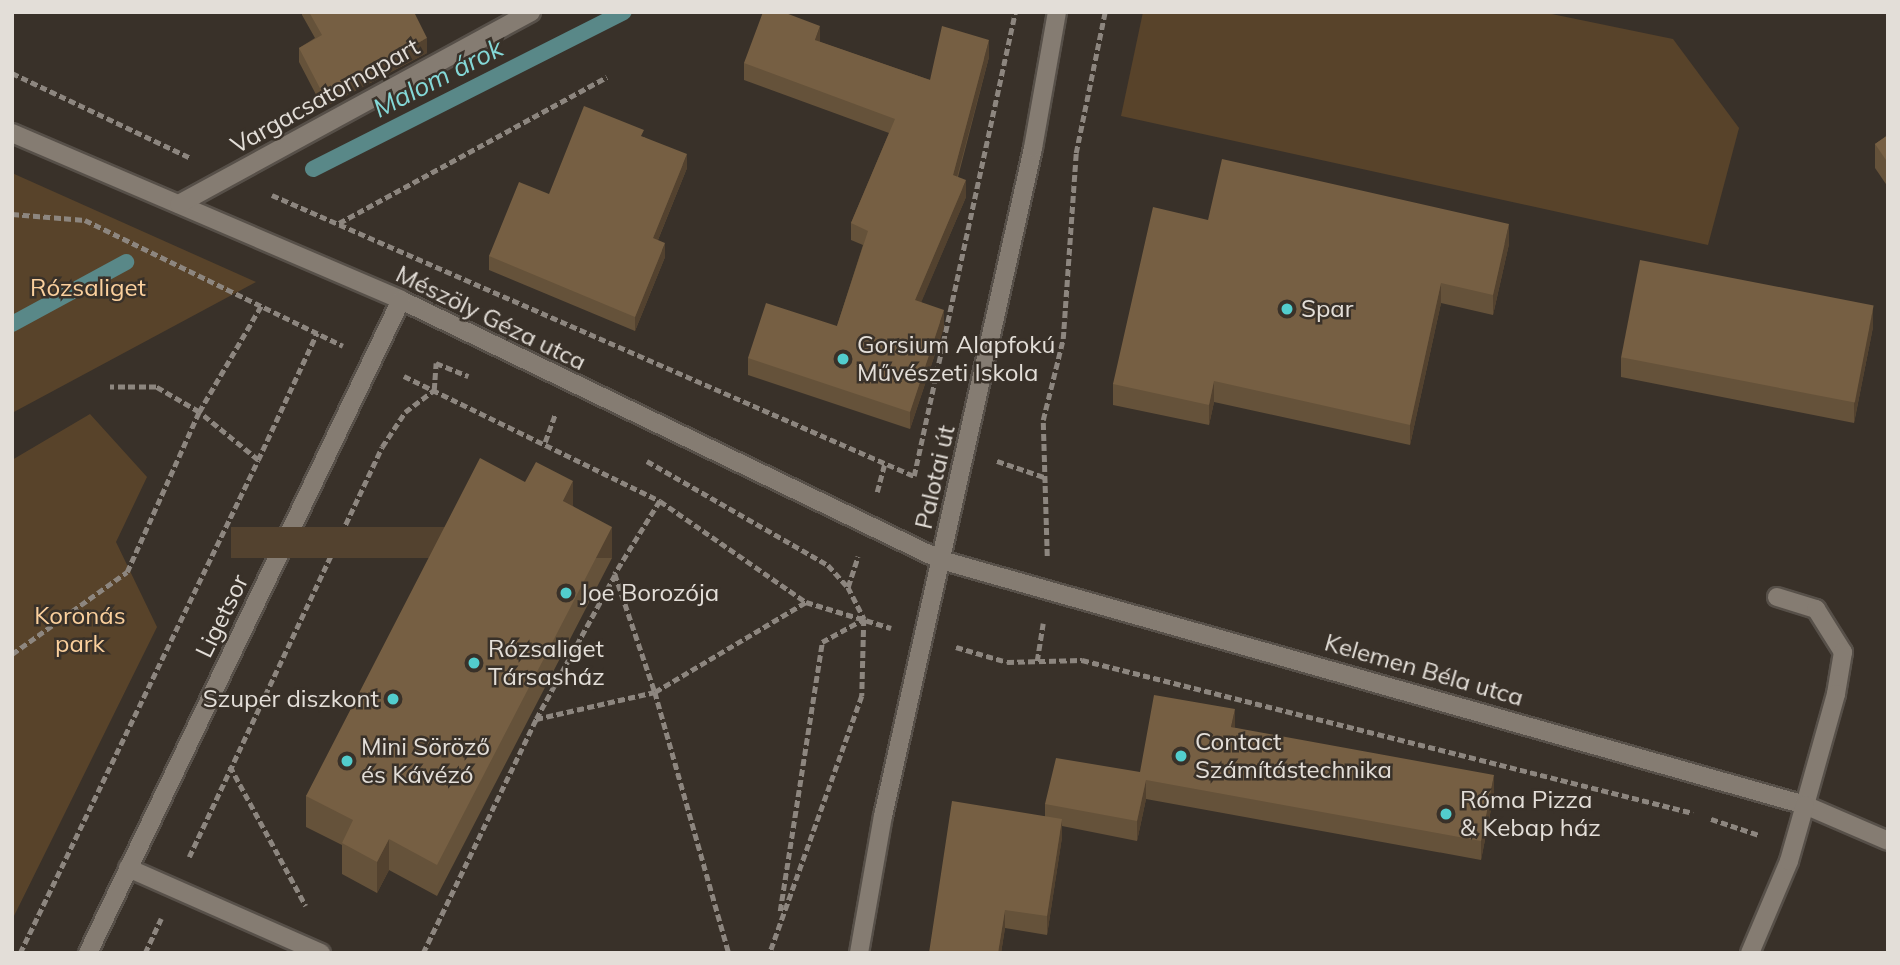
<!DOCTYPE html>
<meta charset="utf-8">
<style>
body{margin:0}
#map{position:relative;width:1900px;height:965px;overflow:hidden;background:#393129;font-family:Mulish,sans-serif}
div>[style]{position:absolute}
.green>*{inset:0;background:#58432a}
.stream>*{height:16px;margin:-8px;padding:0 8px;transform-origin:8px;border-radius:8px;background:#598888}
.path>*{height:4.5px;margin-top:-2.25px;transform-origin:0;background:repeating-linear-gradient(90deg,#8d867f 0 7px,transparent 0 10.5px)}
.roads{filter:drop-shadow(2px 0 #575049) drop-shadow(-2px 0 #575049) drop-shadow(0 2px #575049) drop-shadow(0 -2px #575049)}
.lane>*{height:18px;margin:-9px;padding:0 9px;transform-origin:9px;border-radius:9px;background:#857c72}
.street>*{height:18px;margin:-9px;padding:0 9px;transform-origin:9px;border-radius:9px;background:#857c72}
.secondary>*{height:18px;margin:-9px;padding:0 9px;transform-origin:9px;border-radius:9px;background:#857c72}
.wall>*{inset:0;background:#65523a}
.shaded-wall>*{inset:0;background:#53422f;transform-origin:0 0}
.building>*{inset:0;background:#765f43;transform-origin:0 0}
.dots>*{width:19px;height:19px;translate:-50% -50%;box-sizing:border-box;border:4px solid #393129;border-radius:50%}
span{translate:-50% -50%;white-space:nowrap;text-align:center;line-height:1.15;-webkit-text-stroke:5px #393129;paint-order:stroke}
.street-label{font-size:24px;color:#e3ded8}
.park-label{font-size:24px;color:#fbd09d}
.poi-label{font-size:24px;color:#e3ded8}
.left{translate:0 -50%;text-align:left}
.right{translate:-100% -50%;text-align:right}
.water-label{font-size:26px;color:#84d8d7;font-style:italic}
.frame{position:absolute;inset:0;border:14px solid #e3ded8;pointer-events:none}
</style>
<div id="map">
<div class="green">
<div style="clip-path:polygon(1143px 12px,1542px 12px,1673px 39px,1739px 128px,1708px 245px,1121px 116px)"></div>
<div style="clip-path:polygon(12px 173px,256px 282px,12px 413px)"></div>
<div style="clip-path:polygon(90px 414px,147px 477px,116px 542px,157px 627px,12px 920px,12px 460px)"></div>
</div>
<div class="stream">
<div style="left:313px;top:169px;width:348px;rotate:-26.8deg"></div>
<div style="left:12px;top:324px;width:130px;rotate:-28.5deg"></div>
</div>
<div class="path">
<div style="left:12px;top:73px;width:198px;rotate:25.4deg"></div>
<div style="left:272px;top:195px;width:701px;rotate:23.64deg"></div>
<div style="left:914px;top:476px;width:475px;rotate:-77.7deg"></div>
<div style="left:12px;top:214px;width:73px;rotate:4.7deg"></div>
<div style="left:85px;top:220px;width:287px;rotate:26deg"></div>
<div style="left:339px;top:223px;width:305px;rotate:-28.6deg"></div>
<div style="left:404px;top:376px;width:285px;rotate:26deg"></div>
<div style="left:660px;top:501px;width:178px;rotate:34.7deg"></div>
<div style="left:806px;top:602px;width:89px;rotate:17deg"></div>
<div style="left:545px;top:442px;width:30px;rotate:-70deg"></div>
<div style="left:258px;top:460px;width:140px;rotate:-65.1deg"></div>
<div style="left:647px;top:461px;width:209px;rotate:29.9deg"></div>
<div style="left:828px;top:565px;width:30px;rotate:48deg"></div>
<div style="left:848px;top:587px;width:36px;rotate:63deg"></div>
<div style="left:864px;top:619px;width:77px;rotate:91.5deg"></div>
<div style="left:862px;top:696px;width:273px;rotate:109.7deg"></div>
<div style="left:997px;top:461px;width:50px;rotate:18.8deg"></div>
<div style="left:877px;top:492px;width:28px;rotate:-75deg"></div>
<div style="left:660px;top:501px;width:86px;rotate:121.7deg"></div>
<div style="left:615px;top:574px;width:125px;rotate:71.3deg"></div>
<div style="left:655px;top:692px;width:271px;rotate:74.2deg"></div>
<div style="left:1047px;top:556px;width:136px;rotate:-91.7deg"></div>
<div style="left:1043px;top:420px;width:83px;rotate:-76.1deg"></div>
<div style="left:1063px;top:339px;width:186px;rotate:-86deg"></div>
<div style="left:1076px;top:153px;width:144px;rotate:-78.4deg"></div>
<div style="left:848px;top:587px;width:32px;rotate:-72deg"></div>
<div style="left:956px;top:647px;width:53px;rotate:16.4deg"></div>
<div style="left:1007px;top:662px;width:75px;rotate:-1.5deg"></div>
<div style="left:1082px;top:660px;width:630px;rotate:14.06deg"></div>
<div style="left:12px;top:654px;width:141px;rotate:-35.5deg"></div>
<div style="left:127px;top:572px;width:175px;rotate:-65.8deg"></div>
<div style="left:199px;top:412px;width:50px;rotate:-149.8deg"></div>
<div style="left:156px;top:387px;width:46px;rotate:180deg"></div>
<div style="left:1037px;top:661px;width:38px;rotate:-81deg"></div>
<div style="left:536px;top:719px;width:164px;rotate:-61.3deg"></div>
<div style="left:230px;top:766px;width:159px;rotate:61.5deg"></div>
<div style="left:1711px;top:819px;width:51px;rotate:18.4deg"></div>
<div style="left:189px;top:857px;width:453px;rotate:-64.8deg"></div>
<div style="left:382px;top:447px;width:42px;rotate:-56.7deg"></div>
<div style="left:405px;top:412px;width:36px;rotate:-37deg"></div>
<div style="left:434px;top:390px;width:27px;rotate:-86deg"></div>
<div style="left:436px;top:363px;width:35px;rotate:22deg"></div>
<div style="left:780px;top:911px;width:272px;rotate:-81.1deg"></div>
<div style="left:822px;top:642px;width:48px;rotate:-28.7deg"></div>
<div style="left:20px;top:953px;width:547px;rotate:-64.23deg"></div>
<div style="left:258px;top:460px;width:76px;rotate:-140.9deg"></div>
<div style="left:199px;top:412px;width:123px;rotate:-59.7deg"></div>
<div style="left:145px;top:953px;width:38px;rotate:-65deg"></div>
<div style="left:423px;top:953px;width:260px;rotate:-64.2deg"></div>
<div style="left:536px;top:719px;width:122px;rotate:-12.8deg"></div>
<div style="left:655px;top:692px;width:176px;rotate:-30.8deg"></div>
</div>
<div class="roads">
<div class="lane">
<div style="left:1777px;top:597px;width:41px;rotate:17.1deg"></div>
<div style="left:1816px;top:609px;width:51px;rotate:57.9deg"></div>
<div style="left:1843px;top:652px;width:43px;rotate:99.5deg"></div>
<div style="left:1836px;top:694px;width:115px;rotate:105.6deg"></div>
<div style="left:128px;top:868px;width:211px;rotate:23.8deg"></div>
</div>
<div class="street">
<div style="left:12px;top:133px;width:423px;rotate:23.2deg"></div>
<div style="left:401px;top:300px;width:599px;rotate:25.71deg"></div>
<div style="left:941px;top:560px;width:898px;rotate:15.83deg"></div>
<div style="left:1805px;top:805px;width:90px;rotate:23.4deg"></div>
<div style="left:179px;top:204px;width:401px;rotate:-28.6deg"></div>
<div style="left:88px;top:953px;width:724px;rotate:-64.39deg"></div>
<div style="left:1750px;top:953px;width:100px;rotate:-67deg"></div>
<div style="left:1789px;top:861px;width:58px;rotate:-74.1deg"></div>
</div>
<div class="secondary">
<div style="left:859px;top:953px;width:139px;rotate:-80.1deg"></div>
<div style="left:883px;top:816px;width:685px;rotate:-77.34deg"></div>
<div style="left:1033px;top:148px;width:138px;rotate:-80deg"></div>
</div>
</div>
<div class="wall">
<div style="clip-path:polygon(302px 12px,414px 12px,427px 53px,323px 108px,299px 62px,299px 48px,315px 38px,302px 15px)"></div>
<div style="clip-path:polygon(820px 42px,930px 80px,989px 57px,958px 177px,966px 197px,921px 302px,944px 327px,910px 429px,748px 375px,748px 358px,837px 326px,863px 245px,851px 240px,851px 223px,889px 133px,744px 80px,744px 63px)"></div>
<div style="clip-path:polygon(1888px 135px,1888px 187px,1875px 168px,1875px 144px)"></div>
<div style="clip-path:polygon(644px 137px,687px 168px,658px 240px,665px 257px,635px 331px,489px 270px,489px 256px)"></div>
<div style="clip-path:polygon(1208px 220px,1509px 244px,1493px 315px,1441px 303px,1410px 445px,1214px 402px,1209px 425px,1113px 405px,1113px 384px)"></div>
<div style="clip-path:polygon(1873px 327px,1854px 423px,1621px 377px,1621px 357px)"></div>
<div style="clip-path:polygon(573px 506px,612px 558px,437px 896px,389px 870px,377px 893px,342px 874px,342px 845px,306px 827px,306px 796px)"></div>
<div style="clip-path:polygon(1235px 728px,1494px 794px,1481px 860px,1146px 799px,1137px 841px,1062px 826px,1062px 837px,1047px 935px,1005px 928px,1001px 953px,929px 953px,1045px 816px,1045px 804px,1140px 772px)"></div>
</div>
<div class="shaded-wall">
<div style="clip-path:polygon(820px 26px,820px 43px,815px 40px)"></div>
<div style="clip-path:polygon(427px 38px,427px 53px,323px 108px,323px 94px)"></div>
<div style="clip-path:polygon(989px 40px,989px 57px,953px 192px,953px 175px)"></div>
<div style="clip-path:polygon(687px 154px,687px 168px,653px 252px,653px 238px)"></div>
<div style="clip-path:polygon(966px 180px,966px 197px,915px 317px,915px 300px)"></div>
<div style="clip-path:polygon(1509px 224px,1509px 244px,1493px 315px,1493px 295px)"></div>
<div style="clip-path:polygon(665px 243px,665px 257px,635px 331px,635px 317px)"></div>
<div style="clip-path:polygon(1441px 283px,1441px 303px,1410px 445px,1410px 425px)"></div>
<div style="clip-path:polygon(1873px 307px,1873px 327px,1854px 423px,1854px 403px)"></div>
<div style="clip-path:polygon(944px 310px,944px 327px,910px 429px,910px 412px)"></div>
<div style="clip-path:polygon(1214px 381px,1214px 402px,1209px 425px,1209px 405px)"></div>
<div style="clip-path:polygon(573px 481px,573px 512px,563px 501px)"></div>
<div style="left:612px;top:527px;width:31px;height:381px;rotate:90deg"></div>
<div style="clip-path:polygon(1235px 709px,1235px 728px,1231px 727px)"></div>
<div style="clip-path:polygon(1494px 775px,1494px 794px,1481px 860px,1481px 841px)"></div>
<div style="clip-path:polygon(1146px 780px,1146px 799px,1137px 841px,1137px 821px)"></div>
<div style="clip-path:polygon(1062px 819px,1062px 837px,1047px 935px,1047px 916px)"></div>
<div style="clip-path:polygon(389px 839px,389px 870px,377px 893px,377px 862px)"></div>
<div style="clip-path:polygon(1005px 910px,1005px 928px,1001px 953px,998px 953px)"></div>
</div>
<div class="building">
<div style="clip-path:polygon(309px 12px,414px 12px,427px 38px,323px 94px,299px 48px,322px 35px)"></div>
<div style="clip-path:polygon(763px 12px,783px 12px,820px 26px,815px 40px,930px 80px,942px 26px,989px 40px,953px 175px,966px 180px,915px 300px,944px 310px,910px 412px,748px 358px,766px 303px,837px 326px,868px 231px,851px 223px,895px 119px,744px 63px)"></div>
<div style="clip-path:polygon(584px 106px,644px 130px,641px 136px,687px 154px,653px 238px,665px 243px,635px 317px,489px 256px,519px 182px,549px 194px)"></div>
<div style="clip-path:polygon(1888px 135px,1888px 163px,1875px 144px)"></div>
<div style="clip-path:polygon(1222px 159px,1509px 224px,1493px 295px,1441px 283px,1410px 425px,1214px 381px,1209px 405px,1113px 384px,1153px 207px,1208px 220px)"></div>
<div style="left:1640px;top:260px;width:238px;height:99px;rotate:11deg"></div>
<div style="clip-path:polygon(480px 458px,525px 482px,536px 462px,573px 481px,563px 501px,612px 527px,437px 865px,389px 839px,377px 862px,342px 843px,353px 820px,306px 796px)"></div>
<div style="clip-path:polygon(1154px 695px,1235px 709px,1231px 727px,1494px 775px,1481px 841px,1146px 780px,1137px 821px,1045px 804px,1056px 758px,1140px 772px)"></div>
<div style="clip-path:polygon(952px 801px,1062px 819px,1047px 916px,1005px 910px,998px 953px,929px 953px)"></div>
</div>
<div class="dots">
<div style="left:1287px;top:309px;background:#52cdcd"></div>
<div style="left:843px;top:359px;background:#52cdcd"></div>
<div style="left:566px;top:593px;background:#52cdcd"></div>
<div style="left:474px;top:663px;background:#52cdcd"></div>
<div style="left:393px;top:699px;background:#52cdcd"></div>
<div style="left:1181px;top:756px;background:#52cdcd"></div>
<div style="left:347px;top:761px;background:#52cdcd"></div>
<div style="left:1446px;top:814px;background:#52cdcd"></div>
</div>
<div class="street-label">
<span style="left:325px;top:96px;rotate:-29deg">Vargacsatornapart</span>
<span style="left:491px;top:318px;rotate:26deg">Mészöly Géza utca</span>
<span style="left:935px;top:477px;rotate:-77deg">Palotai út</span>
<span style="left:222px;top:616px;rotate:-64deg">Ligetsor</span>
<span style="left:1424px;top:670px;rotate:16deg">Kelemen Béla utca</span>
</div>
<div class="park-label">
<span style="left:88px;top:288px">Rózsaliget</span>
<span style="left:80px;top:630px">Koronás<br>park</span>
</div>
<div class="poi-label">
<span class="left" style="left:1301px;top:309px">Spar</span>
<span class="left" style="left:857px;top:359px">Gorsium Alapfokú<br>Művészeti Iskola</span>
<span class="left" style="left:580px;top:593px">Joe Borozója</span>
<span class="left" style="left:488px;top:663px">Rózsaliget<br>Társasház</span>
<span class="right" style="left:379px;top:699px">Szuper diszkont</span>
<span class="left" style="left:1195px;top:756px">Contact<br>Számítástechnika</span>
<span class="left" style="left:361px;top:761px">Mini Söröző<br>és Kávézó</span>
<span class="left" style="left:1460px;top:814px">Róma Pizza<br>&amp; Kebap ház</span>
</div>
<div class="water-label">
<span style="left:438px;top:78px;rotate:-27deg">Malom árok</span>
</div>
<div class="frame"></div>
</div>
